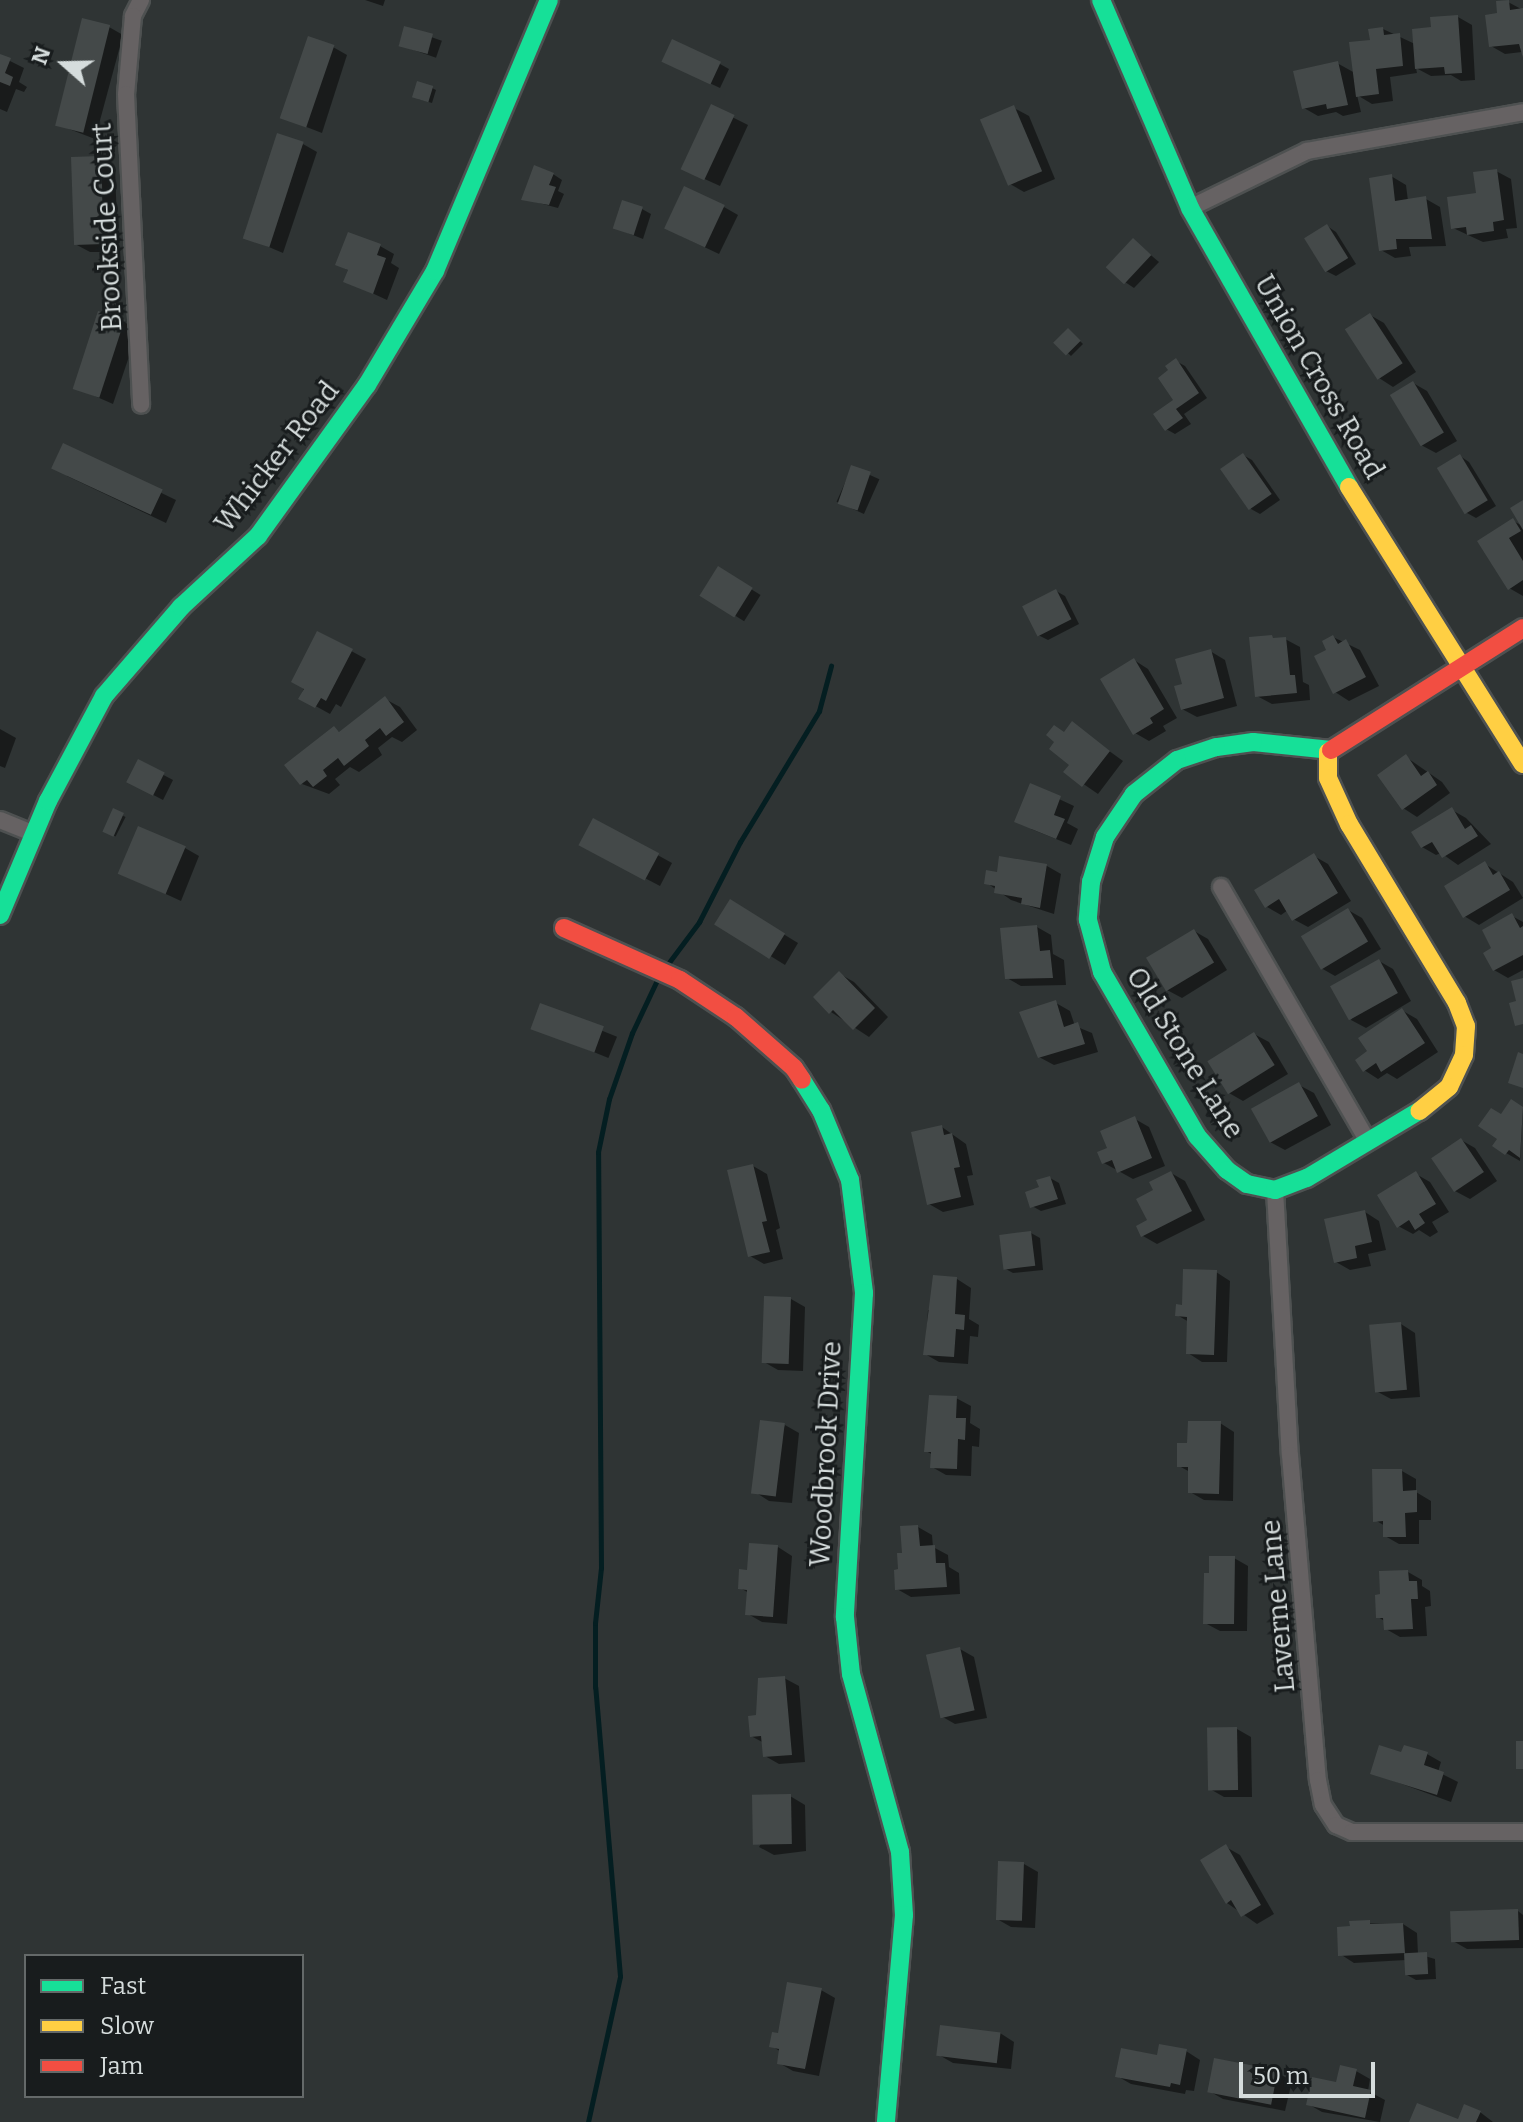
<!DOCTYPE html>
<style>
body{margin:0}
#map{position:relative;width:1523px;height:2122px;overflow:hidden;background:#2f3434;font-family:Bitter,serif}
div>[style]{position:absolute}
.shadow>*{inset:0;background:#0007;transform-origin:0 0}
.stream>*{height:5px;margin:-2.5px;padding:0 2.5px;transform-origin:2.5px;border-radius:2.5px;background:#041e21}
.building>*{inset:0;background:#444949;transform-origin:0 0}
.roads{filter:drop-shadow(2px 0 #4e5151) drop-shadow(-2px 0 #4e5151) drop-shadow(0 2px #4e5151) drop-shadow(0 -2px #4e5151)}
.street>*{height:16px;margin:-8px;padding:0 8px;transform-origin:8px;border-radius:8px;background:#666263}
.fast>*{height:18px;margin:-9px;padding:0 9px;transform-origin:9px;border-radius:9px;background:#16e098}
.slow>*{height:18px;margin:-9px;padding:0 9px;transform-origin:9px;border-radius:9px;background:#ffcf43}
.jam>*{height:18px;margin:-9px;padding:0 9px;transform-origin:9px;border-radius:9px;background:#f24e42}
span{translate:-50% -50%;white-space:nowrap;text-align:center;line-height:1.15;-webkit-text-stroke:6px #181c1d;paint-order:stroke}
.street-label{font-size:28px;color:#d5dcdc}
.legend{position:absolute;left:24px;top:1954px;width:280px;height:144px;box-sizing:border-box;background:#181c1d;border:2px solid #646969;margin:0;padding:10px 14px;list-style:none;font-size:24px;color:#d5dcdc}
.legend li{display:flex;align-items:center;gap:16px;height:40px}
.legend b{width:40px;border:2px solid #646969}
.north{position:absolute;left:24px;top:24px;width:80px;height:80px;-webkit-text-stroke:6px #181c1d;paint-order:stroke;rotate:290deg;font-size:22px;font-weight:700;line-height:32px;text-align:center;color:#d5dcdc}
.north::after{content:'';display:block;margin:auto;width:28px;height:36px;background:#d5dcdc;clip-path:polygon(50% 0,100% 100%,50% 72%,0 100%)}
.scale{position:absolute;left:1239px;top:2062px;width:136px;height:36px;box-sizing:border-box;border:4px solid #d5dcdc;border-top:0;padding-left:10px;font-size:24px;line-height:28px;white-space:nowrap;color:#d5dcdc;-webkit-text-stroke:6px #181c1d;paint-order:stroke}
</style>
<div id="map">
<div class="shadow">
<div style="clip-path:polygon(365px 0,385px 0,383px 6px)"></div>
<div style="clip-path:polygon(1508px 2px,1523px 10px,1523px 58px,1522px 52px,1505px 54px,1491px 46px,1499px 15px)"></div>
<div style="clip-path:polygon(1458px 17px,1472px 25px,1475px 80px,1461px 81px,1451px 75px,1431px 76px,1416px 68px,1417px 73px,1390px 77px,1393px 101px,1372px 104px,1357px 95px,1361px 112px,1343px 116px,1336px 112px,1318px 116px,1304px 108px,1337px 63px,1355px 73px,1383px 29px,1415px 44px)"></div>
<div style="clip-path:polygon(109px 27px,123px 35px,95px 139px,56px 124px)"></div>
<div style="left:405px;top:28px;width:39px;height:18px;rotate:19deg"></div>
<div style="clip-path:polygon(333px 47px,347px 55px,322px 133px,283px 118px)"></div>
<div style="clip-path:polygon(0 56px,24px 68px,19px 82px,27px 87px,24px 92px,16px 89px,7px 112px,0 109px)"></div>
<div style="clip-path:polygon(720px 64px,729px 69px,720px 88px,673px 66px)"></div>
<div style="clip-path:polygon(432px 88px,436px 90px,432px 103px,418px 99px)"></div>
<div style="clip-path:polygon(712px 107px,748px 125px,720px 186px,698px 176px)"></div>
<div style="clip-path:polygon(1014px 108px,1029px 116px,1055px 179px,1024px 192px,1010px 184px)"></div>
<div style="clip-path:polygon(303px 144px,317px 152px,283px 253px,245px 237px)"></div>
<div style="clip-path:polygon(101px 158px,115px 167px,118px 252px,90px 252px,75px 244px)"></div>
<div style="clip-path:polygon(1496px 171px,1511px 179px,1517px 228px,1506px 229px,1508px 238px,1483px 242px,1453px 228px)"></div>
<div style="clip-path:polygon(553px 174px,562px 180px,558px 191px,564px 194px,558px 208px,524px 199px)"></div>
<div style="clip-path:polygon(1391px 176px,1406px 185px,1408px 201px,1426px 199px,1440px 207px,1446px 246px,1409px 247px,1411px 256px,1395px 258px,1381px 250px)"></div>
<div style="clip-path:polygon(724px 207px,738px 215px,719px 254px,681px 236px)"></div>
<div style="clip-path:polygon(642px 209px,651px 214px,643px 239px,615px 228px)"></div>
<div style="clip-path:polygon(1327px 226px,1336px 232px,1356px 264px,1336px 276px,1326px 271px)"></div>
<div style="clip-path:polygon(1133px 240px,1159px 262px,1134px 288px,1125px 282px)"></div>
<div style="clip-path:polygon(380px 246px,394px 254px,391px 263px,399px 268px,387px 300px,346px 281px,349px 271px,338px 264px)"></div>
<div style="clip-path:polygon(1370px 315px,1384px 323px,1416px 372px,1393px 387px,1379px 378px)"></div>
<div style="clip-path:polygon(124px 322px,138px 330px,113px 404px,74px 387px)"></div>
<div style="clip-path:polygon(1072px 333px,1083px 344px,1071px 356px,1057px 343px)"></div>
<div style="clip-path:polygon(1176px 361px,1185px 366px,1207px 398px,1184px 414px,1191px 424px,1175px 434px,1166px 429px,1176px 400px,1171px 371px)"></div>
<div style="clip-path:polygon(1413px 383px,1427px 391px,1457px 441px,1436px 453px,1421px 445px)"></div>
<div style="clip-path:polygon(64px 446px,176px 500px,166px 523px,67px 476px)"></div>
<div style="clip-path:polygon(1243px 455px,1252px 460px,1280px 500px,1260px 514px,1251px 509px)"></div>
<div style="clip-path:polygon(1460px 456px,1469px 462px,1496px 506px,1476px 518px,1467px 513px,1440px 469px)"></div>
<div style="left:852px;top:467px;width:30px;height:38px;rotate:24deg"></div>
<div style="clip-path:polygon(1513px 521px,1523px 526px,1523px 596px,1509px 588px,1480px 542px)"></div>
<div style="left:719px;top:569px;width:49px;height:31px;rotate:32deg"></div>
<div style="clip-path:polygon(1056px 591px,1065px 596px,1079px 624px,1048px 640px,1038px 635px)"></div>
<div style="clip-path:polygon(318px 633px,366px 659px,341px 707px,336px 704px,330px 714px,301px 698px)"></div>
<div style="clip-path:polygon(1333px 637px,1360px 650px,1379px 686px,1349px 701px,1335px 692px,1329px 651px)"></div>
<div style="clip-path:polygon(1285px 639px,1300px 647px,1303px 682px,1309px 685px,1310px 700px,1272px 704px,1257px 696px)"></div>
<div style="clip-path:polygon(1210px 651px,1225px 660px,1237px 706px,1197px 717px,1182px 709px,1185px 685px)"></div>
<div style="clip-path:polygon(1134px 660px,1148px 669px,1177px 718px,1163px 726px,1166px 731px,1149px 741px,1135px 733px)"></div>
<div style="clip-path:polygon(385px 699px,400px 707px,417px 730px,402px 742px,392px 737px,378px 748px,382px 755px,359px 772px,350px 767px,335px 779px,340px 785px,329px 794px,302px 784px,334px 729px,341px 733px)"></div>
<div style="clip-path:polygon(1072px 724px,1123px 761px,1098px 794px,1066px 772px,1072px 764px,1065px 733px)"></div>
<div style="clip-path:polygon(0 729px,16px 738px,5px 768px,0 766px)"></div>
<div style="clip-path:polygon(1406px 757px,1442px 782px,1450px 793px,1417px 817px,1403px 808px)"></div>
<div style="clip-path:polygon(139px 762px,173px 780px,163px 800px,138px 787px)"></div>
<div style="clip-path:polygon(1031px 786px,1074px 806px,1067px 823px,1078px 829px,1071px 845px,1031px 829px)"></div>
<div style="clip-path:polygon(1452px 810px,1466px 818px,1491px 844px,1458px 865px,1441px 853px,1436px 855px,1422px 847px)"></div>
<div style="left:114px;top:811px;width:13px;height:22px;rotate:27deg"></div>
<div style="clip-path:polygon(594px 820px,672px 863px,660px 886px,595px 852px)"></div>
<div style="clip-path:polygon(185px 848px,199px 856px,181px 901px,120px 873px)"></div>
<div style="clip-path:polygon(1314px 856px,1328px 864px,1351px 901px,1308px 927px,1293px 919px,1288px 910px,1281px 915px,1267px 907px)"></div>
<div style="clip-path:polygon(1001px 859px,1047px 866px,1061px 874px,1054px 914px,1011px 900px,987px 883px,998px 874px)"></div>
<div style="clip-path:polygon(1485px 864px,1513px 882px,1523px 898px,1479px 925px,1464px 916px)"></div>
<div style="clip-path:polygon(744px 910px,798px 943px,785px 965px,717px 923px)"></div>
<div style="clip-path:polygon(1348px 910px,1362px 918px,1381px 949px,1335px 976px,1321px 968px)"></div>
<div style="clip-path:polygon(1512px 916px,1523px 922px,1523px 970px,1508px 978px,1494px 970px)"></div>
<div style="clip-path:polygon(1037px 927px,1051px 935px,1053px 954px,1064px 960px,1066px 985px,1021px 986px,1007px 978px)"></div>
<div style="clip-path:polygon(1194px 931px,1208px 939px,1227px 970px,1182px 998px,1167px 990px)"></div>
<div style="clip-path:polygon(1379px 961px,1393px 969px,1411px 1001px,1366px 1028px,1351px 1020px)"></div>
<div style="clip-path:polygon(840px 974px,854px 982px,888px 1017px,869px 1037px,831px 1012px)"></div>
<div style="clip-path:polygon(1056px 1003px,1070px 1011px,1075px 1026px,1092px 1033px,1098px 1052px,1054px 1065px,1039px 1057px,1021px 1013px)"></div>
<div style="left:541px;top:1006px;width:82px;height:23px;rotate:22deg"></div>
<div style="clip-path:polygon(1403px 1011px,1417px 1019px,1438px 1052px,1397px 1079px,1387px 1073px,1378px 1079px,1364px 1070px,1370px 1052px)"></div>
<div style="clip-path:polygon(1254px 1034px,1269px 1042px,1288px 1074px,1243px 1101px,1229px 1093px,1210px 1062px)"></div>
<div style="clip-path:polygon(1299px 1085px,1314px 1093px,1331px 1125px,1285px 1150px,1270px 1142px)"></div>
<div style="clip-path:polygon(1512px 1102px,1523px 1108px,1520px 1161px,1506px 1153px,1500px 1139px)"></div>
<div style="clip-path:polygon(1135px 1119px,1149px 1127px,1165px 1166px,1133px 1179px,1104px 1163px,1109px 1149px)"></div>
<div style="clip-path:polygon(942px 1127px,966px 1144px,973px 1175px,967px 1176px,974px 1205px,943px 1212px,929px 1204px)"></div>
<div style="clip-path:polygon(1461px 1140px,1475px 1148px,1497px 1181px,1470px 1199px,1455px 1191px)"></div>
<div style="clip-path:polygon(753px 1166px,767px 1174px,780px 1228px,776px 1230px,783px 1259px,764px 1264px,750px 1256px)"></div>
<div style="clip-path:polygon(1171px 1173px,1185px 1181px,1205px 1220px,1157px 1244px,1143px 1236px,1156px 1191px)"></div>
<div style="clip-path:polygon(1416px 1174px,1430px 1182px,1449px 1212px,1432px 1222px,1438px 1232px,1430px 1237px,1419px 1230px,1413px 1234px,1398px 1226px)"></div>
<div style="clip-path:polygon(1050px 1178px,1059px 1183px,1066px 1204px,1041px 1211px,1032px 1206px)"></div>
<div style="clip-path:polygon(1365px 1212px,1379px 1221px,1386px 1250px,1368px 1254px,1371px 1266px,1350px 1270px,1336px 1262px)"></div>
<div style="clip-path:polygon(1031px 1233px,1040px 1238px,1043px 1270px,1013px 1273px,1004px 1268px)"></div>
<div style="clip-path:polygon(1216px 1272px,1230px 1281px,1227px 1362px,1202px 1362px,1188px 1353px,1189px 1322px,1177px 1315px)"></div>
<div style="clip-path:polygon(957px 1279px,971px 1288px,969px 1319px,979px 1325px,978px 1337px,970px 1336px,968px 1364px,939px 1362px,925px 1354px,928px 1310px,933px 1311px)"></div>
<div style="clip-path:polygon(791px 1299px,805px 1307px,803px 1371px,778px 1370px,764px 1362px)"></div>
<div style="clip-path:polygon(1401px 1324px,1415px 1333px,1420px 1397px,1391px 1399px,1376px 1391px)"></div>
<div style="clip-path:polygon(956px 1398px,971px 1406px,970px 1423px,980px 1429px,979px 1447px,972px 1446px,971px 1476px,946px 1475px,932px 1467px,933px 1455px,926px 1451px)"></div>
<div style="clip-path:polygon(1220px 1423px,1234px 1432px,1233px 1501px,1204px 1500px,1190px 1492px,1190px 1472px,1179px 1466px,1189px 1445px)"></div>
<div style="clip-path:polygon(785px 1425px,799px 1433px,792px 1503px,769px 1501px,755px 1492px)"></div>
<div style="clip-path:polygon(1402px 1471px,1416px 1479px,1416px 1492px,1431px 1501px,1431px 1520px,1419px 1520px,1419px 1544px,1399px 1544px,1385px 1536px,1385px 1526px,1375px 1520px)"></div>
<div style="clip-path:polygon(918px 1527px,932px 1535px,933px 1547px,948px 1555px,949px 1567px,959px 1573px,960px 1594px,911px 1597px,897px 1589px,904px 1555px)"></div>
<div style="clip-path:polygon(778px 1547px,792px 1556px,787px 1624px,762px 1622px,748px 1614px,749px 1593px,740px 1588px)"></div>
<div style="clip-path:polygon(1234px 1558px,1248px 1566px,1247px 1631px,1220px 1631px,1205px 1623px)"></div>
<div style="clip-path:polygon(1408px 1572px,1422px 1580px,1422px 1586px,1430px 1591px,1431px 1606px,1425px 1607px,1427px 1636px,1400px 1637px,1386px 1629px,1386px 1622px,1378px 1617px)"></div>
<div style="clip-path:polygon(960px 1649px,974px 1657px,987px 1718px,955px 1724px,941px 1716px)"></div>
<div style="clip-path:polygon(784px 1678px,799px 1686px,805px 1762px,779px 1764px,765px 1756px,764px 1743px,751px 1736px)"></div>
<div style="clip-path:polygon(1237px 1729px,1251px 1737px,1252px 1797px,1224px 1797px,1210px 1789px)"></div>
<div style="clip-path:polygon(1427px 1754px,1441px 1762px,1438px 1772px,1458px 1782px,1451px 1802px,1372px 1773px,1403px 1755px)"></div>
<div style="clip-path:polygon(790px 1796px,805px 1805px,806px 1851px,774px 1855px,759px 1847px)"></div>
<div style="clip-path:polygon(1226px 1847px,1240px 1855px,1274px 1914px,1257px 1924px,1227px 1903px)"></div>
<div style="clip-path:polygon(1024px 1864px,1038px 1872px,1035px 1928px,1011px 1927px,997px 1919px)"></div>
<div style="clip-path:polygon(1518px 1911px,1523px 1915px,1523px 1948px,1467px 1949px,1453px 1941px)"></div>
<div style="clip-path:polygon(1352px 1923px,1403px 1924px,1417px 1933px,1418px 1954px,1435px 1959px,1436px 1979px,1416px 1980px,1407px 1975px,1406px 1960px,1354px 1963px,1340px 1954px)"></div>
<div style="clip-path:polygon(821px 1990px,835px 1998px,819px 2076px,793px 2071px,779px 2063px,781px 2052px,772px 2046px)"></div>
<div style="clip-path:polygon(1000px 2033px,1014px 2042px,1011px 2069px,953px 2063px,939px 2055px)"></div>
<div style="clip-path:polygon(1186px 2051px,1200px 2060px,1194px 2091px,1186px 2090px,1185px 2094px,1131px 2084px,1117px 2076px,1158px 2058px)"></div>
<div style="clip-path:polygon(1356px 2071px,1370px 2079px,1368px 2091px,1385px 2100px,1380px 2122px,1322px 2112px,1308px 2104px)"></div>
<div style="clip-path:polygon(1278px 2073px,1292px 2081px,1285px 2111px,1223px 2099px,1209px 2091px)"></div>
<div style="clip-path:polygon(1480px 2112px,1493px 2122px,1411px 2122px,1459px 2122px)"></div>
</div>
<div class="stream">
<div style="left:667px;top:965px;width:54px;rotate:-53.3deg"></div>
<div style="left:699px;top:922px;width:90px;rotate:-62.9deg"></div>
<div style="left:740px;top:842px;width:153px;rotate:-58.9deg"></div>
<div style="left:819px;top:711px;width:47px;rotate:-75.1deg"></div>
<div style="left:588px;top:2122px;width:149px;rotate:-77.6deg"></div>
<div style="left:620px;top:1976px;width:290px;rotate:-94.9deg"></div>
<div style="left:595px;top:1687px;width:64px;rotate:-90deg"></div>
<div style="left:595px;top:1623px;width:55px;rotate:-83.8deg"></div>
<div style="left:601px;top:1568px;width:416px;rotate:-90.4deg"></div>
<div style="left:598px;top:1152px;width:54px;rotate:-78.3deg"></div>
<div style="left:609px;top:1099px;width:70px;rotate:-70.8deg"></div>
<div style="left:632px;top:1033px;width:63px;rotate:-64.7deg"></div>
</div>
<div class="building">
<div style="clip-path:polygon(1509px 0,1510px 10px,1523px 8px,1523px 58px,1519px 44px,1489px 47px,1485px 15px,1497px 13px,1496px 1px)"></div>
<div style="clip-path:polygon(1458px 15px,1462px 73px,1445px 74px,1444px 67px,1415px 69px,1412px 29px,1431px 27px,1430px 17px)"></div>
<div style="left:82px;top:18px;width:29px;height:111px;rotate:14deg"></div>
<div style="left:404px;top:26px;width:30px;height:21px;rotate:15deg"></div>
<div style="clip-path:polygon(1383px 27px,1384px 35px,1400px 33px,1403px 66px,1376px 69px,1379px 94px,1356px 97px,1349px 42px,1370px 40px,1368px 29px)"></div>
<div style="left:308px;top:36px;width:28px;height:87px;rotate:19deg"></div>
<div style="left:672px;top:39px;width:54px;height:25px;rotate:25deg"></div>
<div style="clip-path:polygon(0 54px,11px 58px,5px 73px,13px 77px,10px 86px,0 82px)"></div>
<div style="clip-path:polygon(1338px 61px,1348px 105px,1327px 109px,1326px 104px,1302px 109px,1293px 71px)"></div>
<div style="left:417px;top:81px;width:17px;height:17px;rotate:17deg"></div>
<div style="left:711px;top:104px;width:26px;height:72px;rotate:25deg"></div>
<div style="left:1014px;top:105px;width:72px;height:37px;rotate:67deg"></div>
<div style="left:277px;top:133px;width:28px;height:111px;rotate:18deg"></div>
<div style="left:101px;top:156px;width:88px;height:30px;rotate:88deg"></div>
<div style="clip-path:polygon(534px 165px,554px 173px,549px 185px,556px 187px,549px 205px,521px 200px)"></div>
<div style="clip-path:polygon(1497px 169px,1504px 220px,1493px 222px,1494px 231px,1467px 235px,1466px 227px,1451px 229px,1447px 197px,1476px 193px,1473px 172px)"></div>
<div style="clip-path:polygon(1392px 174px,1395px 201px,1426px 196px,1432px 239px,1396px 239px,1397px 249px,1379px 251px,1369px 178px)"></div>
<div style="left:684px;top:186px;width:45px;height:47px;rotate:25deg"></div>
<div style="left:622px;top:200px;width:22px;height:30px;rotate:18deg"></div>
<div style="left:1327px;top:224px;width:40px;height:27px;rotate:58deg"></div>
<div style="clip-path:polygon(348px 232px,381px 244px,377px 255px,386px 258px,373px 294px,343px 282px,348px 270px,335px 265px)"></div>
<div style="left:1133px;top:238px;width:25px;height:40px;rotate:43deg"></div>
<div style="left:98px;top:311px;width:28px;height:82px;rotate:18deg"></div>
<div style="left:1370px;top:313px;width:60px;height:30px;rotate:57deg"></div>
<div style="left:1068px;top:328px;width:18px;height:21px;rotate:45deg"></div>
<div style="clip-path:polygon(1176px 358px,1199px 393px,1176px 409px,1183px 418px,1165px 431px,1153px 414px,1173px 400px,1158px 378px,1168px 370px,1165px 366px)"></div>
<div style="left:1413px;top:381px;width:60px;height:27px;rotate:59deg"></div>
<div style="left:63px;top:443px;width:110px;height:28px;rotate:25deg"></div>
<div style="left:1243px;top:453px;width:50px;height:28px;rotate:55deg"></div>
<div style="left:1460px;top:454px;width:54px;height:27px;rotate:59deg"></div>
<div style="left:851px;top:465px;width:21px;height:41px;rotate:19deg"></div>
<div style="clip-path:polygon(1523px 500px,1523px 530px,1510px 508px)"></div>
<div style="clip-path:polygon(1513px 518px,1521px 531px,1509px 538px,1523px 561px,1523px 580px,1508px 590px,1477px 541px)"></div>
<div style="left:718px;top:566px;width:41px;height:35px;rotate:32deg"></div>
<div style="left:1056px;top:589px;width:34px;height:38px;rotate:63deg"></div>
<div style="clip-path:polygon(317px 631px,353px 649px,326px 701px,321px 698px,315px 708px,298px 699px,304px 689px,291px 682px)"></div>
<div style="clip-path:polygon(1272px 635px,1273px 638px,1286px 637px,1290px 675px,1295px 675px,1297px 693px,1255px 697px,1249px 637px)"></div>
<div style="clip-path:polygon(1333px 635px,1338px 644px,1346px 639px,1366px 677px,1333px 694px,1314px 656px,1326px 650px,1322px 641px)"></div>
<div style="clip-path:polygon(1211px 649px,1224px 698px,1181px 710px,1174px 686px,1182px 684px,1175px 659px)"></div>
<div style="clip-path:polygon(1134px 658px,1164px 709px,1150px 718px,1153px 723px,1133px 735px,1100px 679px)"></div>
<div style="clip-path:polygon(385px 696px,404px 722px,386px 736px,380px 728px,365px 740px,369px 746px,344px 766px,338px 758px,323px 770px,327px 776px,313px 787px,307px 780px,300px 785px,284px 765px,334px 726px,339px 732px)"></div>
<div style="clip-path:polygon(1072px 721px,1110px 751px,1082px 787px,1063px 772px,1069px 765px,1049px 749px,1054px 742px,1046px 735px,1054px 725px,1064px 732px)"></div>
<div style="clip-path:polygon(1406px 754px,1421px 776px,1428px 771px,1437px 785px,1402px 810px,1377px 775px)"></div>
<div style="left:138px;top:759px;width:30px;height:26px;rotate:27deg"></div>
<div style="clip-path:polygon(1030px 783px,1061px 796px,1054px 815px,1065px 819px,1056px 839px,1014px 822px)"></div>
<div style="clip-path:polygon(1452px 807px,1465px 829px,1471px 825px,1478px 836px,1442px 858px,1432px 842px,1421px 848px,1411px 832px)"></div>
<div style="left:113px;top:808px;width:12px;height:26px;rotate:24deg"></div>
<div style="left:593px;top:818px;width:75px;height:31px;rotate:28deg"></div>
<div style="left:138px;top:826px;width:52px;height:52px;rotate:23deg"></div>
<div style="clip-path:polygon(1314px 853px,1338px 893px,1292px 921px,1279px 899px,1265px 908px,1254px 890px)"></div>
<div style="clip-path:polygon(999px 856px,1047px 864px,1040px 908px,1021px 904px,1022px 898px,994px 893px,995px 886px,984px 884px,986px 870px,997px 872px)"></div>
<div style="clip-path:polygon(1485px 861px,1493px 875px,1499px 871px,1510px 890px,1463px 918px,1444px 886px)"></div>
<div style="left:730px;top:899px;width:65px;height:30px;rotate:32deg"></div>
<div style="left:1348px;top:908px;width:39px;height:55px;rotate:59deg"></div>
<div style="clip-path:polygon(1512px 913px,1520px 928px,1523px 926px,1523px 955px,1493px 971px,1483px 953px,1491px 948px,1482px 930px)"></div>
<div style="clip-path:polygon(1037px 925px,1040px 951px,1050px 950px,1053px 978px,1005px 979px,1000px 928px)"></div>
<div style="left:1194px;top:929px;width:39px;height:56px;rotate:59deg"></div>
<div style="left:1379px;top:959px;width:39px;height:56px;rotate:61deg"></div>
<div style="clip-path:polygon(839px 971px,875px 1008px,853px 1030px,833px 1010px,829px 1014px,813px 997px)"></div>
<div style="clip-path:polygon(1523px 978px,1523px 1024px,1515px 1026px,1509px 1003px,1516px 1001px,1511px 981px)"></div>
<div style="clip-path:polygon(1056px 1000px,1064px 1027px,1078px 1022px,1085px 1044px,1038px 1058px,1019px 1012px)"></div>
<div style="left:540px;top:1003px;width:68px;height:28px;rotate:20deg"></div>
<div style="clip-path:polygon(1402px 1008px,1425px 1043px,1381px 1072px,1376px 1063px,1363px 1072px,1355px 1060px,1367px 1051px,1358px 1038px)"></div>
<div style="left:1254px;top:1032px;width:39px;height:55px;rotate:58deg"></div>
<div style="clip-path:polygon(1518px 1052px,1523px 1054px,1523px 1088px,1508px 1083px)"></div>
<div style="left:1299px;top:1082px;width:39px;height:55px;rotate:61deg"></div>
<div style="clip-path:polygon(1511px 1099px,1523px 1107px,1520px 1158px,1509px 1150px,1505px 1155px,1492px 1146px,1497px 1139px,1478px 1126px,1491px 1108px,1501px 1114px)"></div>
<div style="clip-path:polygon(1135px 1116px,1152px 1158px,1117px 1173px,1112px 1160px,1102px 1164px,1097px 1152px,1107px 1148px,1100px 1131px)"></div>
<div style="clip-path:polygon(942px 1125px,944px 1135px,952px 1133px,960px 1167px,954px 1168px,961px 1197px,927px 1205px,911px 1132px)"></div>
<div style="left:1461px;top:1138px;width:41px;height:36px;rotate:56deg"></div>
<div style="clip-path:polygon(753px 1164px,767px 1221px,762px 1222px,770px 1252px,748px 1257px,727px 1170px)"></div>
<div style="clip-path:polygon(1171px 1171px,1192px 1211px,1141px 1237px,1136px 1226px,1147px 1220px,1136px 1199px,1153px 1190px,1149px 1182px)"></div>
<div style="clip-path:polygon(1416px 1171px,1436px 1204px,1419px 1214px,1425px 1223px,1415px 1230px,1409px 1220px,1397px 1228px,1377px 1195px)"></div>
<div style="clip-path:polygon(1050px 1176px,1058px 1199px,1030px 1208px,1025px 1192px,1039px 1187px,1036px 1180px)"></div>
<div style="clip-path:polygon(1365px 1210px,1372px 1242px,1355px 1246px,1357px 1258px,1334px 1263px,1324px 1219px)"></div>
<div style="left:1031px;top:1231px;width:35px;height:32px;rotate:83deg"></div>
<div style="clip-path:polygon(1183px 1269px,1217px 1270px,1214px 1355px,1186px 1354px,1187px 1317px,1175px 1316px,1176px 1304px,1182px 1305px)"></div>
<div style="clip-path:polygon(933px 1275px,957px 1277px,955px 1314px,965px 1315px,964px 1330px,956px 1329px,954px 1357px,923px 1355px)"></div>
<div style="left:764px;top:1296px;width:27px;height:67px;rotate:2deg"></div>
<div style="left:1401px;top:1322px;width:68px;height:32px;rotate:85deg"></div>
<div style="clip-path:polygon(929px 1395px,957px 1396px,956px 1418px,966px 1418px,965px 1440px,958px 1439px,957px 1469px,930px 1468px,931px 1452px,924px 1452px)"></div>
<div style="left:760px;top:1420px;width:25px;height:74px;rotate:7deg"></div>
<div style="clip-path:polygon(1188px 1421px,1221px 1421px,1219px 1494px,1188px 1493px,1188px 1467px,1177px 1467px,1177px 1443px,1187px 1443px)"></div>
<div style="clip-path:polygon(1372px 1469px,1402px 1469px,1403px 1491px,1417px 1490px,1417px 1512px,1405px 1513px,1406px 1537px,1383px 1537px,1383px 1521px,1373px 1522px)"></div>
<div style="clip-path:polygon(918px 1525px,920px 1546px,935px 1545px,936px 1563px,945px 1563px,947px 1587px,895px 1590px,894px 1570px,898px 1569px,897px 1553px,902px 1553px,900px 1526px)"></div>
<div style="clip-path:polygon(749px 1543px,778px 1545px,773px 1617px,745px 1615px,747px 1590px,738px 1589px,739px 1569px,747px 1570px)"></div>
<div style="clip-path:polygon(1209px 1556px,1235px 1556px,1234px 1624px,1203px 1624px,1204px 1573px,1209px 1573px)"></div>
<div style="clip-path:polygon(1408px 1570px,1409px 1581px,1417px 1581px,1418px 1599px,1411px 1599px,1413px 1629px,1384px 1630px,1383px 1618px,1376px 1618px,1375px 1595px,1380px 1594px,1379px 1571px)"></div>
<div style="left:960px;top:1647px;width:65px;height:35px;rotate:77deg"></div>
<div style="clip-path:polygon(785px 1676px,792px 1755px,763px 1757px,761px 1736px,750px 1737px,748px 1716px,756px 1715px,758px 1678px)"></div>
<div style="left:1237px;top:1727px;width:63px;height:30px;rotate:89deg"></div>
<div style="left:1516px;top:1741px;width:7px;height:28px"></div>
<div style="clip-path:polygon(1379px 1745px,1401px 1752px,1404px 1745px,1428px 1752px,1424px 1765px,1444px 1772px,1437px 1795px,1370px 1774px)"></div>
<div style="left:791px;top:1794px;width:50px;height:39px;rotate:89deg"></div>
<div style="clip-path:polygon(1226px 1844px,1261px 1905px,1241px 1917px,1231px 1900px,1226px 1904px,1200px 1860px)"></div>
<div style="left:998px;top:1861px;width:26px;height:59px;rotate:2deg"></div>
<div style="left:1518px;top:1909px;width:31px;height:68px;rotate:88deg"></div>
<div style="clip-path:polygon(1370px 1920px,1370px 1924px,1403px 1923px,1405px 1953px,1338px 1956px,1337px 1927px,1350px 1926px,1349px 1921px)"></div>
<div style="left:1427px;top:1952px;width:22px;height:23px;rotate:87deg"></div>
<div style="clip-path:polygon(787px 1982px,822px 1988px,805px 2069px,777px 2064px,779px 2049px,769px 2047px,772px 2032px,778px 2033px)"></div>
<div style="left:940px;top:2025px;width:61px;height:31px;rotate:7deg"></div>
<div style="clip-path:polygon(1159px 2044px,1187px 2049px,1180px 2085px,1171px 2083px,1170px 2087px,1115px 2077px,1121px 2048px,1157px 2055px)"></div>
<div style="left:1214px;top:2058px;width:65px;height:35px;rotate:11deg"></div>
<div style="clip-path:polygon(1340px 2065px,1357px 2069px,1353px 2086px,1371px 2090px,1365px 2118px,1306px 2105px,1312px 2077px,1336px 2082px)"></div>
<div style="clip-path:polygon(1417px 2103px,1458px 2119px,1464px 2104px,1481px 2111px,1476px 2122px,1409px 2122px)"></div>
</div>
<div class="roads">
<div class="street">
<div style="left:141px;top:0;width:18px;rotate:117deg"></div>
<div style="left:133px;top:16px;width:78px;rotate:95.1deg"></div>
<div style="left:126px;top:94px;width:311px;rotate:87.2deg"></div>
<div style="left:1190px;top:208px;width:130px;rotate:-26deg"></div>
<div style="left:1307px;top:151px;width:219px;rotate:-10.2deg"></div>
<div style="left:0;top:820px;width:37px;rotate:22deg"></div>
<div style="left:1221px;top:887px;width:292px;rotate:60deg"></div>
<div style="left:1275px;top:1190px;width:265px;rotate:86.8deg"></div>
<div style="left:1290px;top:1455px;width:326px;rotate:85.1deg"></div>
<div style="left:1318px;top:1780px;width:25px;rotate:79deg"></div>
<div style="left:1323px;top:1805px;width:24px;rotate:57deg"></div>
<div style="left:1336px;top:1825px;width:17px;rotate:24deg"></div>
<div style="left:1352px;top:1832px;width:171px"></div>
</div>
<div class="fast">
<div style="left:1101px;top:0;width:226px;rotate:66.8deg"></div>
<div style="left:1190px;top:208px;width:321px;rotate:60.3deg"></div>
<div style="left:1331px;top:750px;width:78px;rotate:-174.1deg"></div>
<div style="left:1253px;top:742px;width:37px;rotate:172deg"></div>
<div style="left:1216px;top:747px;width:41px;rotate:161.6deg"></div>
<div style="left:1177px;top:760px;width:55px;rotate:141.7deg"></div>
<div style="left:1134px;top:794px;width:52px;rotate:124deg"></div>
<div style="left:1105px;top:837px;width:47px;rotate:107.3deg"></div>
<div style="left:1091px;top:882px;width:38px;rotate:95deg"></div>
<div style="left:1088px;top:920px;width:54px;rotate:74.9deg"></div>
<div style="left:1102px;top:972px;width:190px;rotate:59.9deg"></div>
<div style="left:1197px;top:1136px;width:45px;rotate:48.6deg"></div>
<div style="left:1227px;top:1170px;width:24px;rotate:35deg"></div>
<div style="left:1247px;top:1184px;width:29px;rotate:12deg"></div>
<div style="left:1275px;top:1190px;width:34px;rotate:-21deg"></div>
<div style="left:1307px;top:1178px;width:131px;rotate:-30.9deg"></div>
<div style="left:0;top:915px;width:124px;rotate:-67.2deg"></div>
<div style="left:48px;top:801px;width:119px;rotate:-61.9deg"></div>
<div style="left:104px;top:696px;width:118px;rotate:-49.1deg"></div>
<div style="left:181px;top:607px;width:105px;rotate:-42.7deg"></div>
<div style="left:258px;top:536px;width:186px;rotate:-54.2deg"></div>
<div style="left:367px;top:385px;width:133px;rotate:-59.2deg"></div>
<div style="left:435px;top:271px;width:294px;rotate:-67.2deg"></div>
<div style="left:802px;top:1080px;width:36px;rotate:58deg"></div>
<div style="left:821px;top:1110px;width:76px;rotate:67.5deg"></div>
<div style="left:850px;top:1180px;width:114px;rotate:82.9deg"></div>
<div style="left:864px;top:1293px;width:325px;rotate:93.4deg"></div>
<div style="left:845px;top:1617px;width:57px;rotate:84deg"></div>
<div style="left:851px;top:1674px;width:185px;rotate:74.6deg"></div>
<div style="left:900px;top:1852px;width:63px;rotate:86.4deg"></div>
<div style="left:904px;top:1915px;width:208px;rotate:95deg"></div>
</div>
<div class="slow">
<div style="left:1349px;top:487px;width:327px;rotate:57.9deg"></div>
<div style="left:1328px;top:752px;width:26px;rotate:90deg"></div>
<div style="left:1328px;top:778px;width:51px;rotate:65.5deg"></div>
<div style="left:1349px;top:824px;width:209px;rotate:58.9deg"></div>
<div style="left:1457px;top:1003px;width:25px;rotate:69deg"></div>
<div style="left:1466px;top:1026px;width:29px;rotate:94deg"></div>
<div style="left:1464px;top:1055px;width:35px;rotate:115deg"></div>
<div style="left:1449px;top:1087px;width:38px;rotate:141deg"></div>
</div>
<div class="jam">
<div style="left:1331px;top:750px;width:227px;rotate:-32.4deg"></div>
<div style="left:564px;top:928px;width:127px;rotate:24.1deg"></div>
<div style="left:680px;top:980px;width:67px;rotate:33.5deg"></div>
<div style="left:736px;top:1017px;width:77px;rotate:41.3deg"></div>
<div style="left:794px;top:1068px;width:14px;rotate:56deg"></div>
</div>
</div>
<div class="street-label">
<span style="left:107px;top:227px;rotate:-93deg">Brookside Court</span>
<span style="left:1319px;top:377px;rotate:60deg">Union Cross Road</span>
<span style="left:277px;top:457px;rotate:-52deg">Whicker Road</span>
<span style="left:1185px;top:1053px;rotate:58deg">Old Stone Lane</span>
<span style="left:826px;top:1454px;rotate:-87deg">Woodbrook Drive</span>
<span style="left:1278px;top:1606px;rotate:-95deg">Laverne Lane</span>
</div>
<ul class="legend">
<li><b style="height:10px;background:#16e098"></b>Fast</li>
<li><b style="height:10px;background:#ffcf43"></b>Slow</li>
<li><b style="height:10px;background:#f24e42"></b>Jam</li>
</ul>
<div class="north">N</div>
<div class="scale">50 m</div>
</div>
